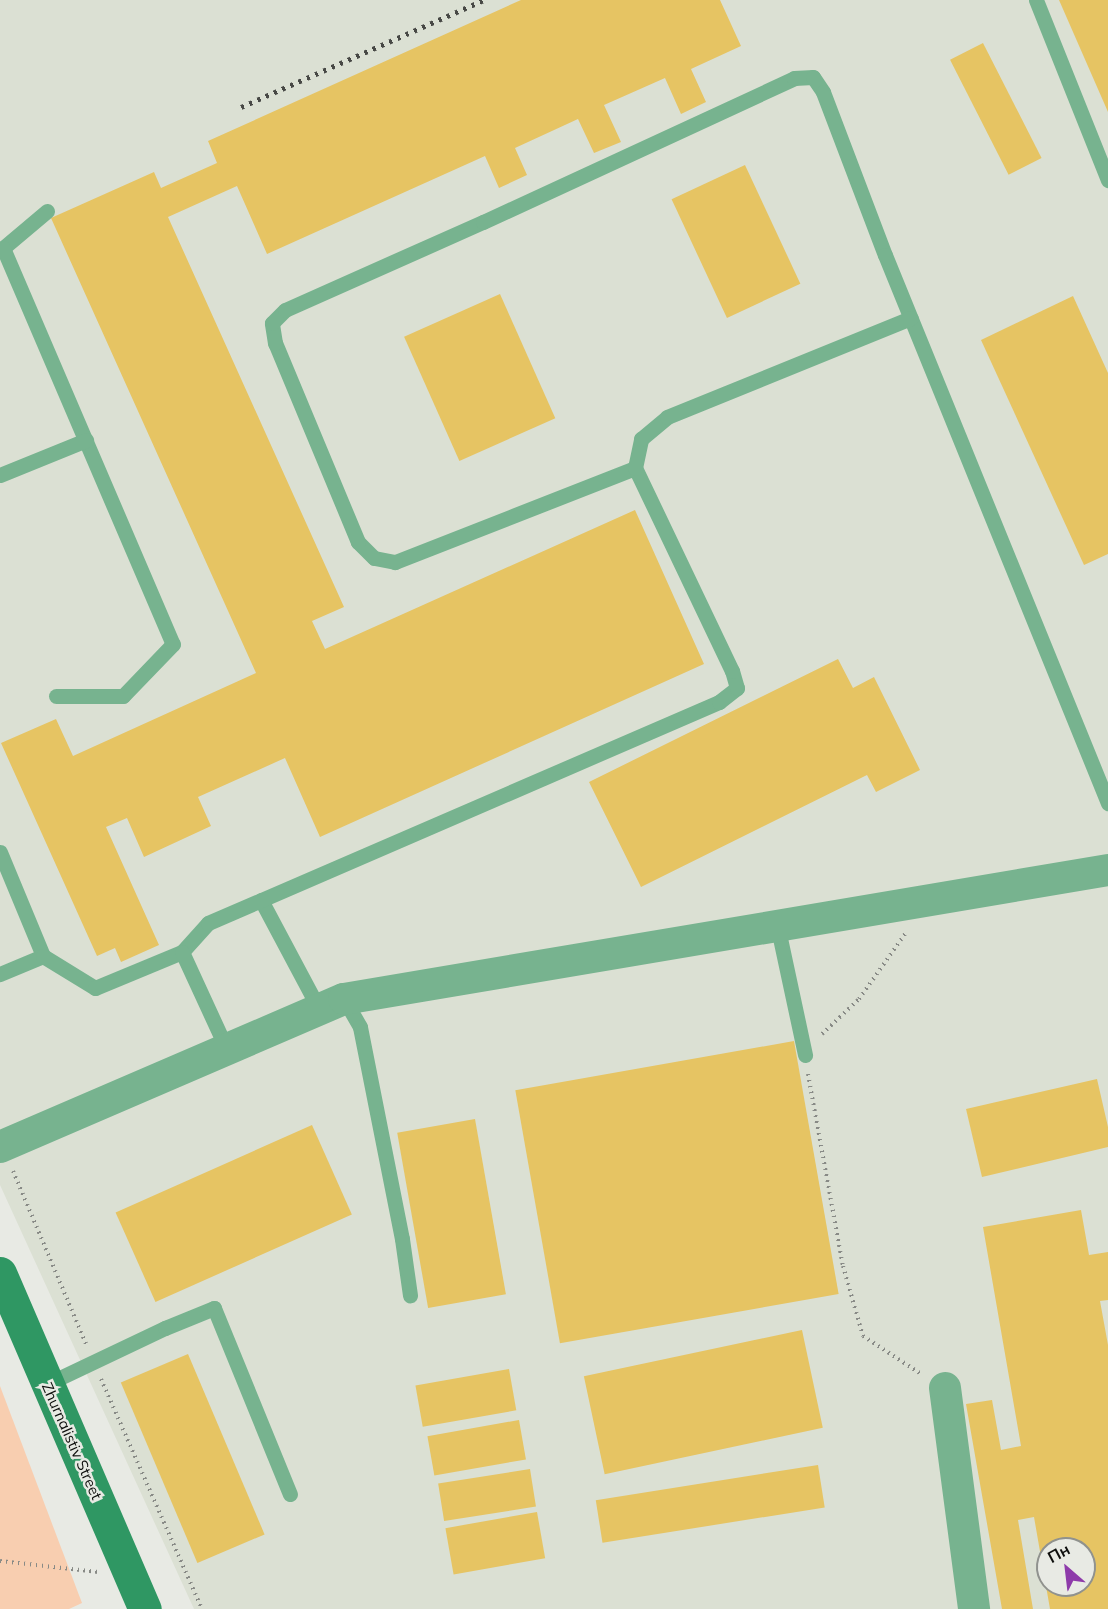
<!DOCTYPE html>
<meta charset="utf-8">
<style>
body{margin:0}
#map{position:relative;width:1108px;height:1609px;overflow:hidden;background:#e8eae4;font-family:Mulish,sans-serif}
div>[style]{position:absolute}
.built>*{inset:0;background:#dbe0d3}
.green>*{inset:0;background:#f8ceb0}
.building>*{inset:0;background:#e6c463;transform-origin:0 0}
.path>*{height:4px;margin-top:-2px;transform-origin:0;background:repeating-linear-gradient(90deg,#888a86 0 1.5px,transparent 0 6px)}
.lane>*{height:15px;margin:-7.5px;padding:0 7.5px;transform-origin:7.5px;border-radius:7.5px;background:#77b38f}
.street>*{height:32px;margin:-16px;padding:0 16px;transform-origin:16px;border-radius:16px;background:#77b38f}
.secondary>*{height:33px;margin:-16.5px;padding:0 16.5px;transform-origin:16.5px;border-radius:16.5px;background:#2f9763}
.rail>*{height:4.5px;margin-top:-2.25px;transform-origin:0;background:repeating-linear-gradient(90deg,#474845 0 3px,transparent 0 9px)}
span{translate:-50% -50%;white-space:nowrap;text-align:center;line-height:1.15;-webkit-text-stroke:5px #e8eae4;paint-order:stroke}
.street-label{font-size:15px;color:#0d0e0c}
.north{position:absolute;left:1036px;top:1537px;width:60px;height:60px;box-sizing:border-box;background:#e8eae4;border:2px solid #90928e;border-radius:50%;rotate:332deg;font-size:16px;font-weight:700;line-height:24px;text-align:center;color:#0d0e0c}
.north::after{content:'';display:block;margin:auto;width:21px;height:27px;background:#8e3baa;clip-path:polygon(50% 0,100% 100%,50% 72%,0 100%)}
</style>
<div id="map">
<div class="built">
<div style="clip-path:polygon(evenodd,0 0,1108px 0,1108px 1609px,194px 1609px,0 1185px,0 0,1048px 1549px,1084px 1549px,1084px 1585px,1048px 1585px,1048px 1549px)"></div>
</div>
<div class="green">
<div style="clip-path:polygon(0 1386px,82px 1603px,69px 1609px,0 1609px)"></div>
</div>
<div class="building">
<div style="clip-path:polygon(521px 0,720px 0,741px 46px,691px 69px,706px 102px,681px 114px,665px 78px,604px 105px,621px 142px,594px 153px,578px 119px,515px 148px,527px 175px,499px 188px,485px 156px,267px 254px,237px 186px,168px 217px,344px 607px,312px 621px,325px 649px,635px 510px,704px 664px,320px 837px,285px 758px,198px 797px,211px 826px,144px 857px,127px 818px,106px 827px,159px 945px,121px 962px,115px 948px,97px 956px,1px 743px,56px 719px,73px 756px,256px 673px,51px 218px,154px 172px,161px 188px,217px 163px,208px 141px)"></div>
<div style="clip-path:polygon(1059px 0,1108px 0,1108px 112px)"></div>
<div style="left:983px;top:43px;width:129px;height:37px;rotate:63deg"></div>
<div style="left:745px;top:165px;width:131px;height:81px;rotate:65deg"></div>
<div style="left:500px;top:294px;width:136px;height:105px;rotate:66deg"></div>
<div style="clip-path:polygon(1073px 296px,1108px 373px,1108px 554px,1084px 565px,981px 340px)"></div>
<div style="clip-path:polygon(838px 659px,853px 688px,874px 677px,920px 770px,876px 792px,867px 775px,641px 887px,589px 782px)"></div>
<div style="left:794px;top:1041px;width:257px;height:283px;rotate:80deg"></div>
<div style="clip-path:polygon(1097px 1079px,1108px 1127px,1108px 1147px,982px 1177px,966px 1109px)"></div>
<div style="left:475px;top:1119px;width:178px;height:79px;rotate:80deg"></div>
<div style="left:312px;top:1125px;width:98px;height:215px;rotate:66deg"></div>
<div style="clip-path:polygon(evenodd,1081px 1210px,1089px 1255px,1108px 1252px,1108px 1300px,1100px 1301px,1108px 1345px,1108px 1609px,1050px 1609px,1034px 1517px,1018px 1520px,1033px 1609px,1002px 1609px,966px 1404px,992px 1400px,1001px 1450px,1021px 1446px,983px 1227px,1081px 1210px,1048px 1549px,1084px 1549px,1084px 1585px,1048px 1585px,1048px 1549px)"></div>
<div style="left:802px;top:1330px;width:100px;height:223px;rotate:78deg"></div>
<div style="left:188px;top:1354px;width:196px;height:73px;rotate:67deg"></div>
<div style="left:509px;top:1369px;width:42px;height:95px;rotate:80deg"></div>
<div style="left:519px;top:1420px;width:40px;height:93px;rotate:80deg"></div>
<div style="left:818px;top:1465px;width:43px;height:225px;rotate:81deg"></div>
<div style="left:530px;top:1469px;width:38px;height:93px;rotate:81deg"></div>
<div style="left:537px;top:1512px;width:47px;height:93px;rotate:80deg"></div>
</div>
<div class="path">
<div style="left:822px;top:1034px;width:51px;rotate:-43.4deg"></div>
<div style="left:859px;top:999px;width:80px;rotate:-54.7deg"></div>
<div style="left:808px;top:1074px;width:195px;rotate:79.7deg"></div>
<div style="left:843px;top:1266px;width:73px;rotate:74.1deg"></div>
<div style="left:863px;top:1336px;width:69px;rotate:33.2deg"></div>
<div style="left:13px;top:1171px;width:188px;rotate:67.1deg"></div>
<div style="left:101px;top:1379px;width:251px;rotate:66.3deg"></div>
<div style="left:0;top:1561px;width:99px;rotate:6.4deg"></div>
</div>
<div class="lane">
<div style="left:1036px;top:0;width:194px;rotate:68.2deg"></div>
<div style="left:47px;top:211px;width:57px;rotate:139.9deg"></div>
<div style="left:3px;top:248px;width:431px;rotate:66.8deg"></div>
<div style="left:173px;top:644px;width:72px;rotate:133.9deg"></div>
<div style="left:123px;top:696px;width:67px;rotate:180deg"></div>
<div style="left:635px;top:468px;width:258px;rotate:158.6deg"></div>
<div style="left:395px;top:562px;width:21px;rotate:-169deg"></div>
<div style="left:374px;top:558px;width:23px;rotate:-135deg"></div>
<div style="left:358px;top:542px;width:216px;rotate:-112.6deg"></div>
<div style="left:275px;top:343px;width:20px;rotate:-99deg"></div>
<div style="left:272px;top:323px;width:18px;rotate:-45deg"></div>
<div style="left:285px;top:310px;width:217px;rotate:-24deg"></div>
<div style="left:483px;top:222px;width:343px;rotate:-24.8deg"></div>
<div style="left:794px;top:78px;width:19px;rotate:-3deg"></div>
<div style="left:813px;top:77px;width:18px;rotate:56deg"></div>
<div style="left:823px;top:92px;width:174px;rotate:69.2deg"></div>
<div style="left:885px;top:255px;width:592px;rotate:67.86deg"></div>
<div style="left:0;top:475px;width:93px;rotate:-22.1deg"></div>
<div style="left:0;top:852px;width:113px;rotate:67.5deg"></div>
<div style="left:43px;top:956px;width:47px;rotate:157.3deg"></div>
<div style="left:261px;top:900px;width:123px;rotate:62deg"></div>
<div style="left:777px;top:924px;width:134px;rotate:77.9deg"></div>
<div style="left:182px;top:952px;width:39px;rotate:-48deg"></div>
<div style="left:208px;top:923px;width:557px;rotate:-23.39deg"></div>
<div style="left:719px;top:702px;width:23px;rotate:-38deg"></div>
<div style="left:737px;top:688px;width:18px;rotate:-106deg"></div>
<div style="left:732px;top:671px;width:225px;rotate:-115.5deg"></div>
<div style="left:635px;top:468px;width:30px;rotate:-78deg"></div>
<div style="left:641px;top:439px;width:34px;rotate:-40deg"></div>
<div style="left:667px;top:417px;width:263px;rotate:-22.1deg"></div>
<div style="left:43px;top:956px;width:61px;rotate:31.6deg"></div>
<div style="left:95px;top:988px;width:94px;rotate:-22.5deg"></div>
<div style="left:182px;top:952px;width:108px;rotate:65.3deg"></div>
<div style="left:344px;top:999px;width:32px;rotate:60deg"></div>
<div style="left:360px;top:1027px;width:216px;rotate:78.8deg"></div>
<div style="left:402px;top:1239px;width:57px;rotate:81.9deg"></div>
<div style="left:47px;top:1384px;width:131px;rotate:-25.4deg"></div>
<div style="left:165px;top:1328px;width:53px;rotate:-22.2deg"></div>
<div style="left:214px;top:1308px;width:201px;rotate:67.8deg"></div>
</div>
<div class="street">
<div style="left:0;top:1147px;width:374px;rotate:-23.3deg"></div>
<div style="left:344px;top:999px;width:775px;rotate:-9.58deg"></div>
<div style="left:945px;top:1388px;width:223px;rotate:82.5deg"></div>
</div>
<div class="secondary">
<div style="left:0;top:1273px;width:366px;rotate:66.7deg"></div>
</div>
<div class="rail">
<div style="left:241px;top:107px;width:266px;rotate:-23.8deg"></div>
</div>
<div class="street-label">
<span style="left:72px;top:1441px;rotate:66deg">Zhurnalistiv Street</span>
</div>
<div class="north">Пн</div>
</div>
